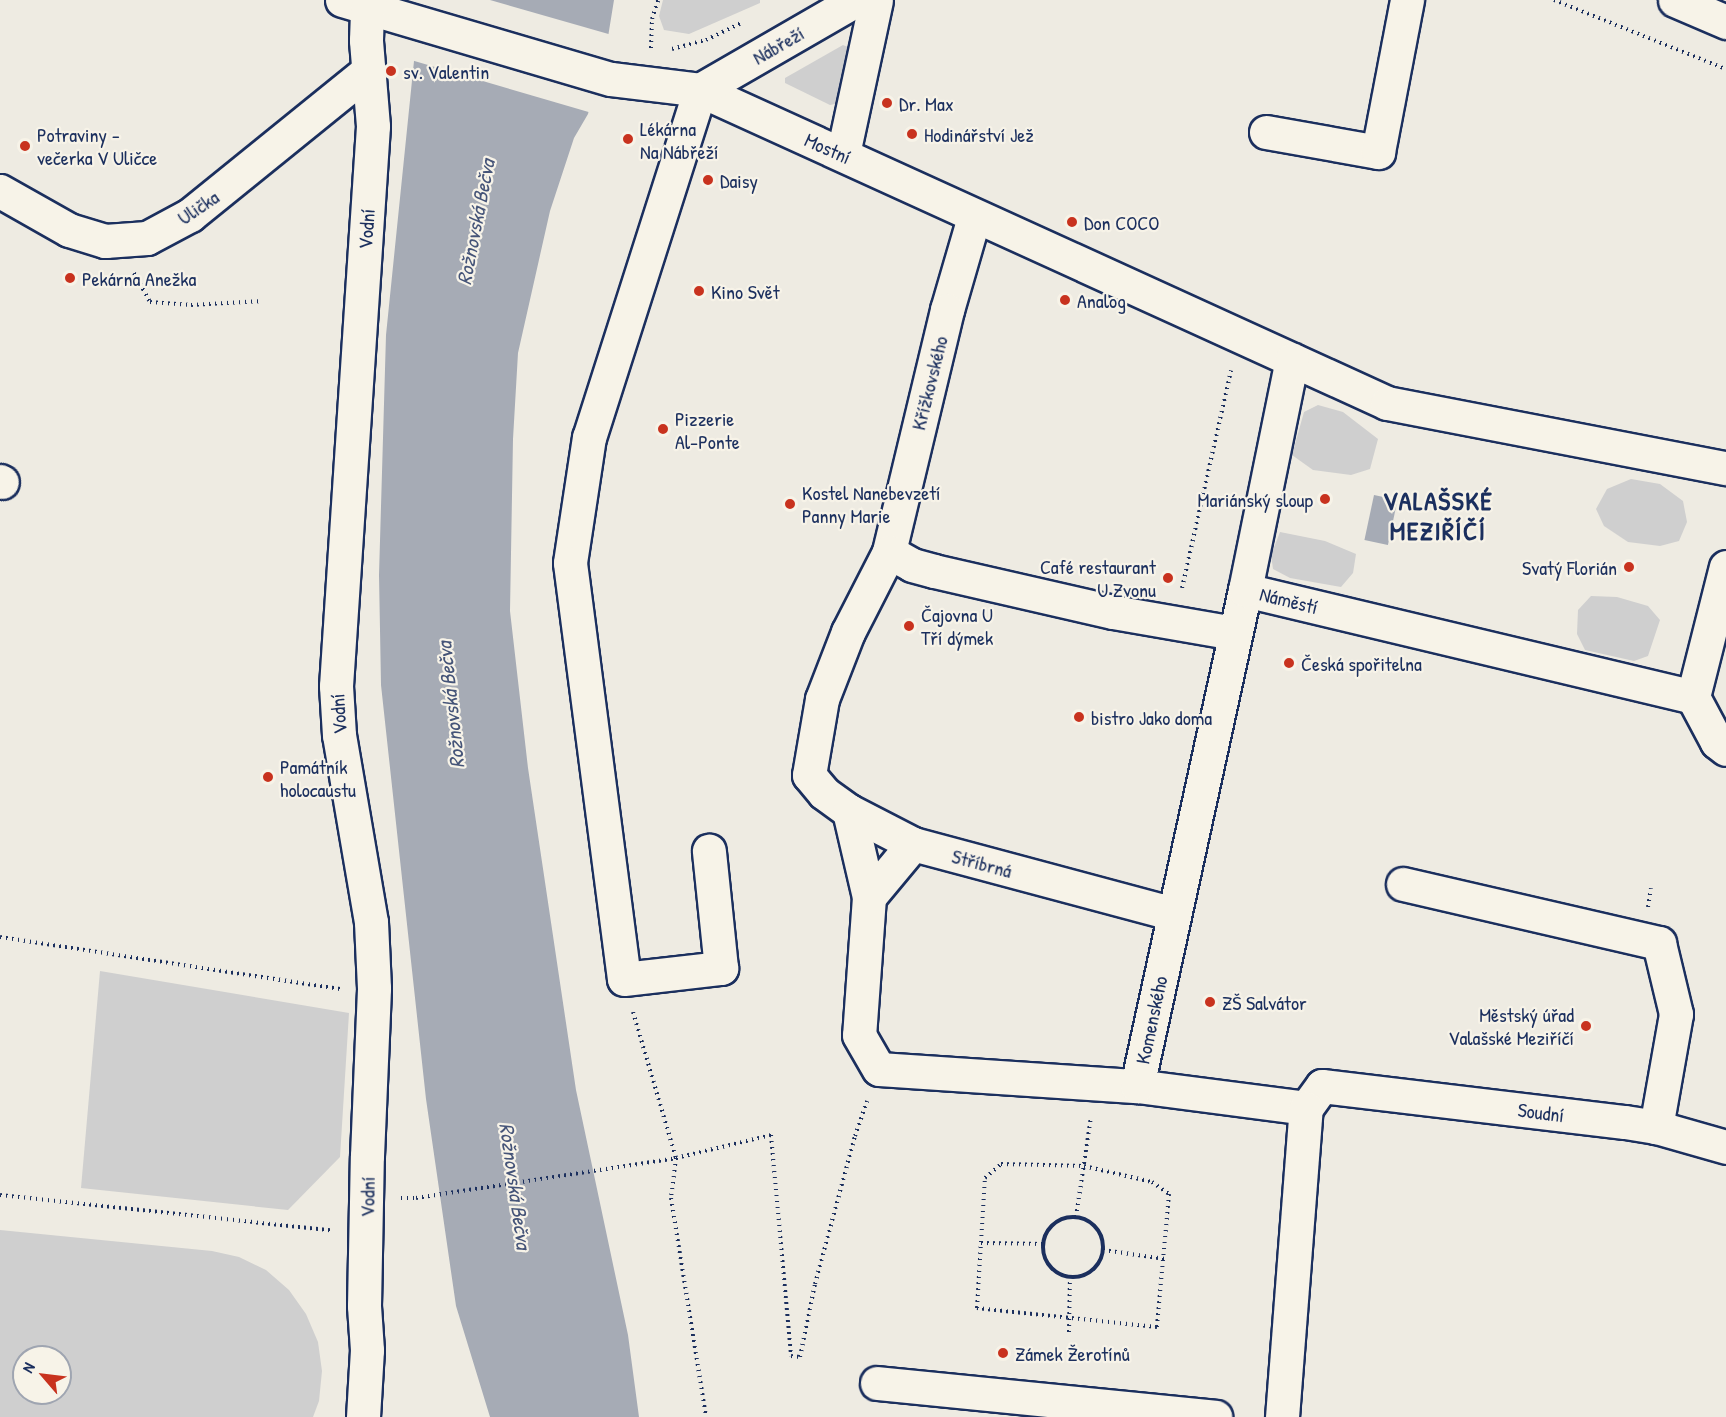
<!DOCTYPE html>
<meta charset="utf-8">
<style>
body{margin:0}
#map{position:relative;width:1726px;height:1417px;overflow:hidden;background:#eeebe2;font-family:"Patrick Hand",sans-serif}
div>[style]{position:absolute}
.green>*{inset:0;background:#cfcfcf}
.water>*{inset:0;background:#a6abb5;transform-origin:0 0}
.pier>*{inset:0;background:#eeebe2}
.path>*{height:4px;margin-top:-2px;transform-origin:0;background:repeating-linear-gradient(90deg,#1b2f5e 0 1.5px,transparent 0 6px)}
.path>.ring{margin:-2px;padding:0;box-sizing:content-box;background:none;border:4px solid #1b2f5e;border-radius:50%}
.roads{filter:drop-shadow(2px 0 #1b2f5e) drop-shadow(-2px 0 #1b2f5e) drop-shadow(0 2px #1b2f5e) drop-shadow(0 -2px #1b2f5e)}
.minor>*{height:33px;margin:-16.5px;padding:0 16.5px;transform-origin:16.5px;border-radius:16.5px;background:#f7f3e8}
.major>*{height:33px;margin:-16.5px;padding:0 16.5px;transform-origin:16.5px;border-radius:16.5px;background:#f7f3e8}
.dots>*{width:16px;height:16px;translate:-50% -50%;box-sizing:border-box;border:3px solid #f7f3e8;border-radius:50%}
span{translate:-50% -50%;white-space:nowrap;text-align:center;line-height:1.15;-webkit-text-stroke:4.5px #f7f3e8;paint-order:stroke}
.street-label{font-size:20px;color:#1b2f5e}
.poi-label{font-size:20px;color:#1b2f5e}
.left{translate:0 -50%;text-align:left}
.right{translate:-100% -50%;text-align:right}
.water-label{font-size:21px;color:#455478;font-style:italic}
.district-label{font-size:26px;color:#1b2f5e;font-weight:700;letter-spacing:1.5px}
.north{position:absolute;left:12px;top:1345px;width:60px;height:60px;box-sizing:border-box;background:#f7f3e8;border:2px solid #9fa5b1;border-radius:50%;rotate:298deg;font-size:16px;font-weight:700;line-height:24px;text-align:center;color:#1b2f5e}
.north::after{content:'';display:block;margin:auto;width:21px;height:27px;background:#c8321e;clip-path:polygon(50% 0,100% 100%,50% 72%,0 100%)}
</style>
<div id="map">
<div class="green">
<div style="clip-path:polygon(663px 0,760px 0,760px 3px,689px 34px,664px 30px,659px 16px)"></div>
<div style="clip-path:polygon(843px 45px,850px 48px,840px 99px,835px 104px,830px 105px,785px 83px,785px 78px)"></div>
<div style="clip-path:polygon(1318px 405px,1343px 412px,1378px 439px,1370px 469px,1351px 475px,1313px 470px,1292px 455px,1304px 412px)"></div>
<div style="clip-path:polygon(1631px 479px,1660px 484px,1683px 501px,1687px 522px,1679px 541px,1660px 546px,1628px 542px,1604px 526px,1596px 509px,1607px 489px)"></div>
<div style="clip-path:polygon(1280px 532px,1325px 541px,1356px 554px,1353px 573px,1341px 587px,1290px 578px,1273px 569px,1271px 555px)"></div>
<div style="clip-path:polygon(1591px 596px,1617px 597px,1648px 606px,1660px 620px,1648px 656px,1634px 661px,1585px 650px,1577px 634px,1578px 610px)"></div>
<div style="clip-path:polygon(100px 971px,349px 1013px,340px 1157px,288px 1210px,81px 1188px)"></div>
<div style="clip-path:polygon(evenodd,0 1230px,212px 1251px,239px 1257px,266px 1270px,289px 1290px,306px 1314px,318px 1342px,322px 1371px,319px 1401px,313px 1417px,0 1417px,0 1230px,24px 1357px,60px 1357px,60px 1393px,24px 1393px,24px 1357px)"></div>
</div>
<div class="water">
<div style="clip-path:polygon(437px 0,614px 0,608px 37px,588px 114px,574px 138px,550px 211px,518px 353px,513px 439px,510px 611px,528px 768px,576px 1090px,628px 1335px,639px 1417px,490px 1417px,456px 1306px,426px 1099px,381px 685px,379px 575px,386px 335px,414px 61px)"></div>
<div style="left:1374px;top:495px;width:24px;height:46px;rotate:12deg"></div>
</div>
<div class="pier">
<div style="clip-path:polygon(434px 0,490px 0,612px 35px,592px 113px,411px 60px)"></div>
</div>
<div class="path">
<div style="left:1554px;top:0;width:185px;rotate:21.9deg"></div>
<div style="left:651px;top:48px;width:29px;rotate:-88deg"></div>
<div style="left:652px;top:19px;width:20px;rotate:-72deg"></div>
<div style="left:672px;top:49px;width:35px;rotate:-15deg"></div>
<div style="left:706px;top:40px;width:41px;rotate:-25.9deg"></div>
<div style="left:134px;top:273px;width:33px;rotate:61deg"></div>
<div style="left:150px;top:302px;width:41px;rotate:4.2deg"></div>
<div style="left:191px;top:305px;width:72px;rotate:-3.2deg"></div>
<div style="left:1182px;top:588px;width:223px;rotate:-77.3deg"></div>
<div style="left:1648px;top:907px;width:19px;rotate:-81deg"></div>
<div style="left:0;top:937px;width:344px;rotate:8.7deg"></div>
<div style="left:633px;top:1012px;width:152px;rotate:73.6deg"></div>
<div style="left:676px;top:1158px;width:40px;rotate:97.1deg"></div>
<div style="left:671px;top:1198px;width:222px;rotate:80.9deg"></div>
<div style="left:1001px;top:1164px;width:83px;rotate:1.4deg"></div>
<div style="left:1084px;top:1166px;width:70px;rotate:13.2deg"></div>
<div style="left:1152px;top:1182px;width:21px;rotate:35deg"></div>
<div style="left:1169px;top:1194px;width:134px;rotate:95.2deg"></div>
<div style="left:1157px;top:1327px;width:181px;rotate:-174deg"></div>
<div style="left:977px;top:1308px;width:130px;rotate:-86.5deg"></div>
<div style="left:985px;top:1178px;width:21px;rotate:-41deg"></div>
<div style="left:0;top:1195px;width:332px;rotate:6.1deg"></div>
<div style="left:401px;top:1198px;width:15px"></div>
<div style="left:416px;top:1198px;width:263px;rotate:-8.7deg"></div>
<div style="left:676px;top:1158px;width:98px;rotate:-13.6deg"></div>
<div style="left:771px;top:1135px;width:222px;rotate:84.8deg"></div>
<div style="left:791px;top:1356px;width:9px;rotate:6deg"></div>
<div style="left:800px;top:1357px;width:75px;rotate:-78.4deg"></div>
<div style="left:815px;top:1284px;width:153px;rotate:-74.9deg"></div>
<div style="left:855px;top:1136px;width:37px;rotate:-71deg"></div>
<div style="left:1076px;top:1217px;width:101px;rotate:-81.5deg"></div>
<div class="ring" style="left:1043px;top:1217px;width:56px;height:56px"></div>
<div style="left:981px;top:1243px;width:62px;rotate:0.9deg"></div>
<div style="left:1103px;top:1250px;width:63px;rotate:8.3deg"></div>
<div style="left:1069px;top:1332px;width:55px;rotate:-89deg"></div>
</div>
<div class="roads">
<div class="minor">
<div style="left:342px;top:0;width:280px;rotate:16.4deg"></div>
<div style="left:611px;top:79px;width:90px;rotate:7deg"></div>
<div style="left:700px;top:90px;width:755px;rotate:24.49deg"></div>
<div style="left:1387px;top:403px;width:345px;rotate:10.9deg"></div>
<div style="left:700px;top:90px;width:364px;rotate:107.7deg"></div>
<div style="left:589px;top:437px;width:127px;rotate:98.6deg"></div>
<div style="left:570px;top:563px;width:419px;rotate:82.6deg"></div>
<div style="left:624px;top:979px;width:98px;rotate:-6.5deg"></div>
<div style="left:721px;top:968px;width:118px;rotate:-95.9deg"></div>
<div style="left:700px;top:90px;width:180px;rotate:-30deg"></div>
<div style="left:1266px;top:132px;width:114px;rotate:10.1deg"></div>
<div style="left:1378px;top:152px;width:155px;rotate:-79.2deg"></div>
<div style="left:843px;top:154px;width:157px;rotate:-77.9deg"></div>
<div style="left:0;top:191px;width:79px;rotate:29.5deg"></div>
<div style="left:69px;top:230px;width:38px;rotate:17deg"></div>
<div style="left:105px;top:241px;width:42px;rotate:-4.1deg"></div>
<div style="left:147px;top:238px;width:49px;rotate:-28.1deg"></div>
<div style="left:190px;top:215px;width:230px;rotate:-39deg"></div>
<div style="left:974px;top:217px;width:97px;rotate:106.2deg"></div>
<div style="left:947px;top:310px;width:249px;rotate:103.5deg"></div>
<div style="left:889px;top:552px;width:90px;rotate:117.1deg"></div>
<div style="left:848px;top:632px;width:72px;rotate:111.2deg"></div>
<div style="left:822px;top:699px;width:77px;rotate:99.7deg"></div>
<div style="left:809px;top:775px;width:23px;rotate:50deg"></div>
<div style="left:824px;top:793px;width:31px;rotate:36deg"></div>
<div style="left:849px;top:811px;width:72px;rotate:27.3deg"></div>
<div style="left:913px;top:844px;width:270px;rotate:15deg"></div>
<div style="left:0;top:481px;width:2px;rotate:27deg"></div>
<div style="left:889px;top:552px;width:26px;rotate:29deg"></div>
<div style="left:912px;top:565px;width:23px;rotate:15deg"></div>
<div style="left:934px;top:571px;width:184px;rotate:12.9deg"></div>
<div style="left:1113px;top:612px;width:123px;rotate:9.8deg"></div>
<div style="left:1245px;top:590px;width:461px;rotate:13.4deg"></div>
<div style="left:1693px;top:697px;width:134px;rotate:-75.8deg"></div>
<div style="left:1693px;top:697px;width:51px;rotate:61.9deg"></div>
<div style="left:1717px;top:742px;width:11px;rotate:38deg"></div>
<div style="left:849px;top:811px;width:88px;rotate:76.9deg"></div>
<div style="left:869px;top:897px;width:138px;rotate:94.1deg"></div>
<div style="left:859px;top:1035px;width:39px;rotate:60deg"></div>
<div style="left:879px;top:1069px;width:259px;rotate:3.8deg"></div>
<div style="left:1137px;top:1086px;width:170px;rotate:7.4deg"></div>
<div style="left:1403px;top:884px;width:263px;rotate:13deg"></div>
<div style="left:1659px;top:943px;width:73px;rotate:76.5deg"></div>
<div style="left:1676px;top:1014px;width:115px;rotate:100deg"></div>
<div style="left:869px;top:897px;width:69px;rotate:-50.3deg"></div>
<div style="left:1137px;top:1086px;width:508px;rotate:-77.72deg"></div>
<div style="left:1245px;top:590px;width:235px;rotate:-78.5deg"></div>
<div style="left:1306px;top:1108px;width:27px;rotate:-54deg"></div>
<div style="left:1322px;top:1086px;width:305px;rotate:6.8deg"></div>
<div style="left:1625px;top:1122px;width:31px;rotate:9deg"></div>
<div style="left:1656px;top:1127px;width:73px;rotate:15.9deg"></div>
<div style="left:877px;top:1383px;width:340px;rotate:5.7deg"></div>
<div style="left:363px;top:1417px;width:67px;rotate:-86.6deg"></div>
<div style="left:367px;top:1350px;width:44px;rotate:-93.9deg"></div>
<div style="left:364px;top:1306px;width:150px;rotate:-88.9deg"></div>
<div style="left:367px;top:1156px;width:168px;rotate:-87.6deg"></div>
<div style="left:374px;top:988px;width:66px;rotate:-92.6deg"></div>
<div style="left:371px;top:922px;width:190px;rotate:-99.7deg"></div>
<div style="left:339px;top:735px;width:49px;rotate:-93.5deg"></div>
<div style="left:336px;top:686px;width:561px;rotate:-86.22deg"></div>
<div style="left:373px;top:126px;width:86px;rotate:-94.7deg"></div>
<div style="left:366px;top:40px;width:31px;rotate:-88deg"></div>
<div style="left:367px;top:9px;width:9px;rotate:-72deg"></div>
<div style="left:1282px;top:1417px;width:310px;rotate:-85.6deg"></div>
</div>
<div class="major">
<div style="left:1675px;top:0;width:56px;rotate:23.3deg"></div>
</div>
</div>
<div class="dots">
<div style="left:391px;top:71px;background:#c8321e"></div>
<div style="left:887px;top:103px;background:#c8321e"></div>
<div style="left:912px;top:134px;background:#c8321e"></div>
<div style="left:628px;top:139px;background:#c8321e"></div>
<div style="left:25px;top:146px;background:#c8321e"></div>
<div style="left:708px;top:180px;background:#c8321e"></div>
<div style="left:1072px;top:222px;background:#c8321e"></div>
<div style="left:70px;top:278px;background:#c8321e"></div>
<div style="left:699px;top:291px;background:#c8321e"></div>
<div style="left:1065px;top:300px;background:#c8321e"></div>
<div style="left:663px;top:429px;background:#c8321e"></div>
<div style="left:1325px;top:499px;background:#c8321e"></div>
<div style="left:790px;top:504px;background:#c8321e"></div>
<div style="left:1629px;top:567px;background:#c8321e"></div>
<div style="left:1168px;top:578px;background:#c8321e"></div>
<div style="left:909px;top:626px;background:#c8321e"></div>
<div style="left:1289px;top:663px;background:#c8321e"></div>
<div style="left:1079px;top:717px;background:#c8321e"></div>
<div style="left:268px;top:777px;background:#c8321e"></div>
<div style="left:1210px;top:1002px;background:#c8321e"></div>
<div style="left:1586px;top:1026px;background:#c8321e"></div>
<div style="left:1003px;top:1353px;background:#c8321e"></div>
</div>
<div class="street-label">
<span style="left:778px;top:45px;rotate:-30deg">Nábřeží</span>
<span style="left:828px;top:148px;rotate:24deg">Mostní</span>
<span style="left:198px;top:207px;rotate:-34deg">Ulička</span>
<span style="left:366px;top:229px;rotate:-86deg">Vodní</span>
<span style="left:929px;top:383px;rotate:-76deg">Křížkovského</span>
<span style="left:1289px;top:600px;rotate:14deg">Náměstí</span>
<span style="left:338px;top:714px;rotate:-94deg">Vodní</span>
<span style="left:982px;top:863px;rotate:15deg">Stříbrná</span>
<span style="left:1151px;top:1020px;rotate:-78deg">Komenského</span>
<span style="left:1541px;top:1112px;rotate:7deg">Soudní</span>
<span style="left:367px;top:1197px;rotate:-89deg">Vodní</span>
</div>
<div class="poi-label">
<span class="left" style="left:403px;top:71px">sv. Valentin</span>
<span class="left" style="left:899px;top:103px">Dr. Max</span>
<span class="left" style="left:640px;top:140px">Lékárna<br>Na Nábřeží</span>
<span class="left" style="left:37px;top:146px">Potraviny -<br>večerka V Uličce</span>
<span class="left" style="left:924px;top:134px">Hodinářství Jež</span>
<span class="left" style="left:720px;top:180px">Daisy</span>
<span class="left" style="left:1084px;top:222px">Don COCO</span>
<span class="left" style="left:82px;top:278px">Pekárna Anežka</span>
<span class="left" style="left:711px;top:291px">Kino Svět</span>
<span class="left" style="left:1077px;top:300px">Analog</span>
<span class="left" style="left:675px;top:430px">Pizzerie<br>Al-Ponte</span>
<span class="left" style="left:802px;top:504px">Kostel Nanebevzetí<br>Panny Marie</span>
<span class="right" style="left:1313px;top:499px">Mariánský sloup</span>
<span class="right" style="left:1156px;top:578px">Café restaurant<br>U Zvonu</span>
<span class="right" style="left:1617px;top:567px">Svatý Florián</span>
<span class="left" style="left:921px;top:626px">Čajovna U<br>Tří dýmek</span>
<span class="left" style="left:1301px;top:663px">Česká spořitelna</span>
<span class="left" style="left:1091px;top:717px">bistro Jako doma</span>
<span class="left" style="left:280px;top:778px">Památník<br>holocaustu</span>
<span class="left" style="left:1222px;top:1002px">ZŠ Salvátor</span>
<span class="right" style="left:1574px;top:1026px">Městský úřad<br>Valašské Meziříčí</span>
<span class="left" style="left:1015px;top:1353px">Zámek Žerotínů</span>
</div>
<div class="water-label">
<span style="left:476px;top:222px;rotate:-79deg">Rožnovská Bečva</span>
<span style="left:451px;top:705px;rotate:-96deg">Rožnovská Bečva</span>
<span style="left:515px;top:1186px;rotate:82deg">Rožnovská Bečva</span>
</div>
<div class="district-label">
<span style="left:1438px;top:516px">VALAŠSKÉ<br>MEZIŘÍČÍ</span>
</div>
<div class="north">N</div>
</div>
